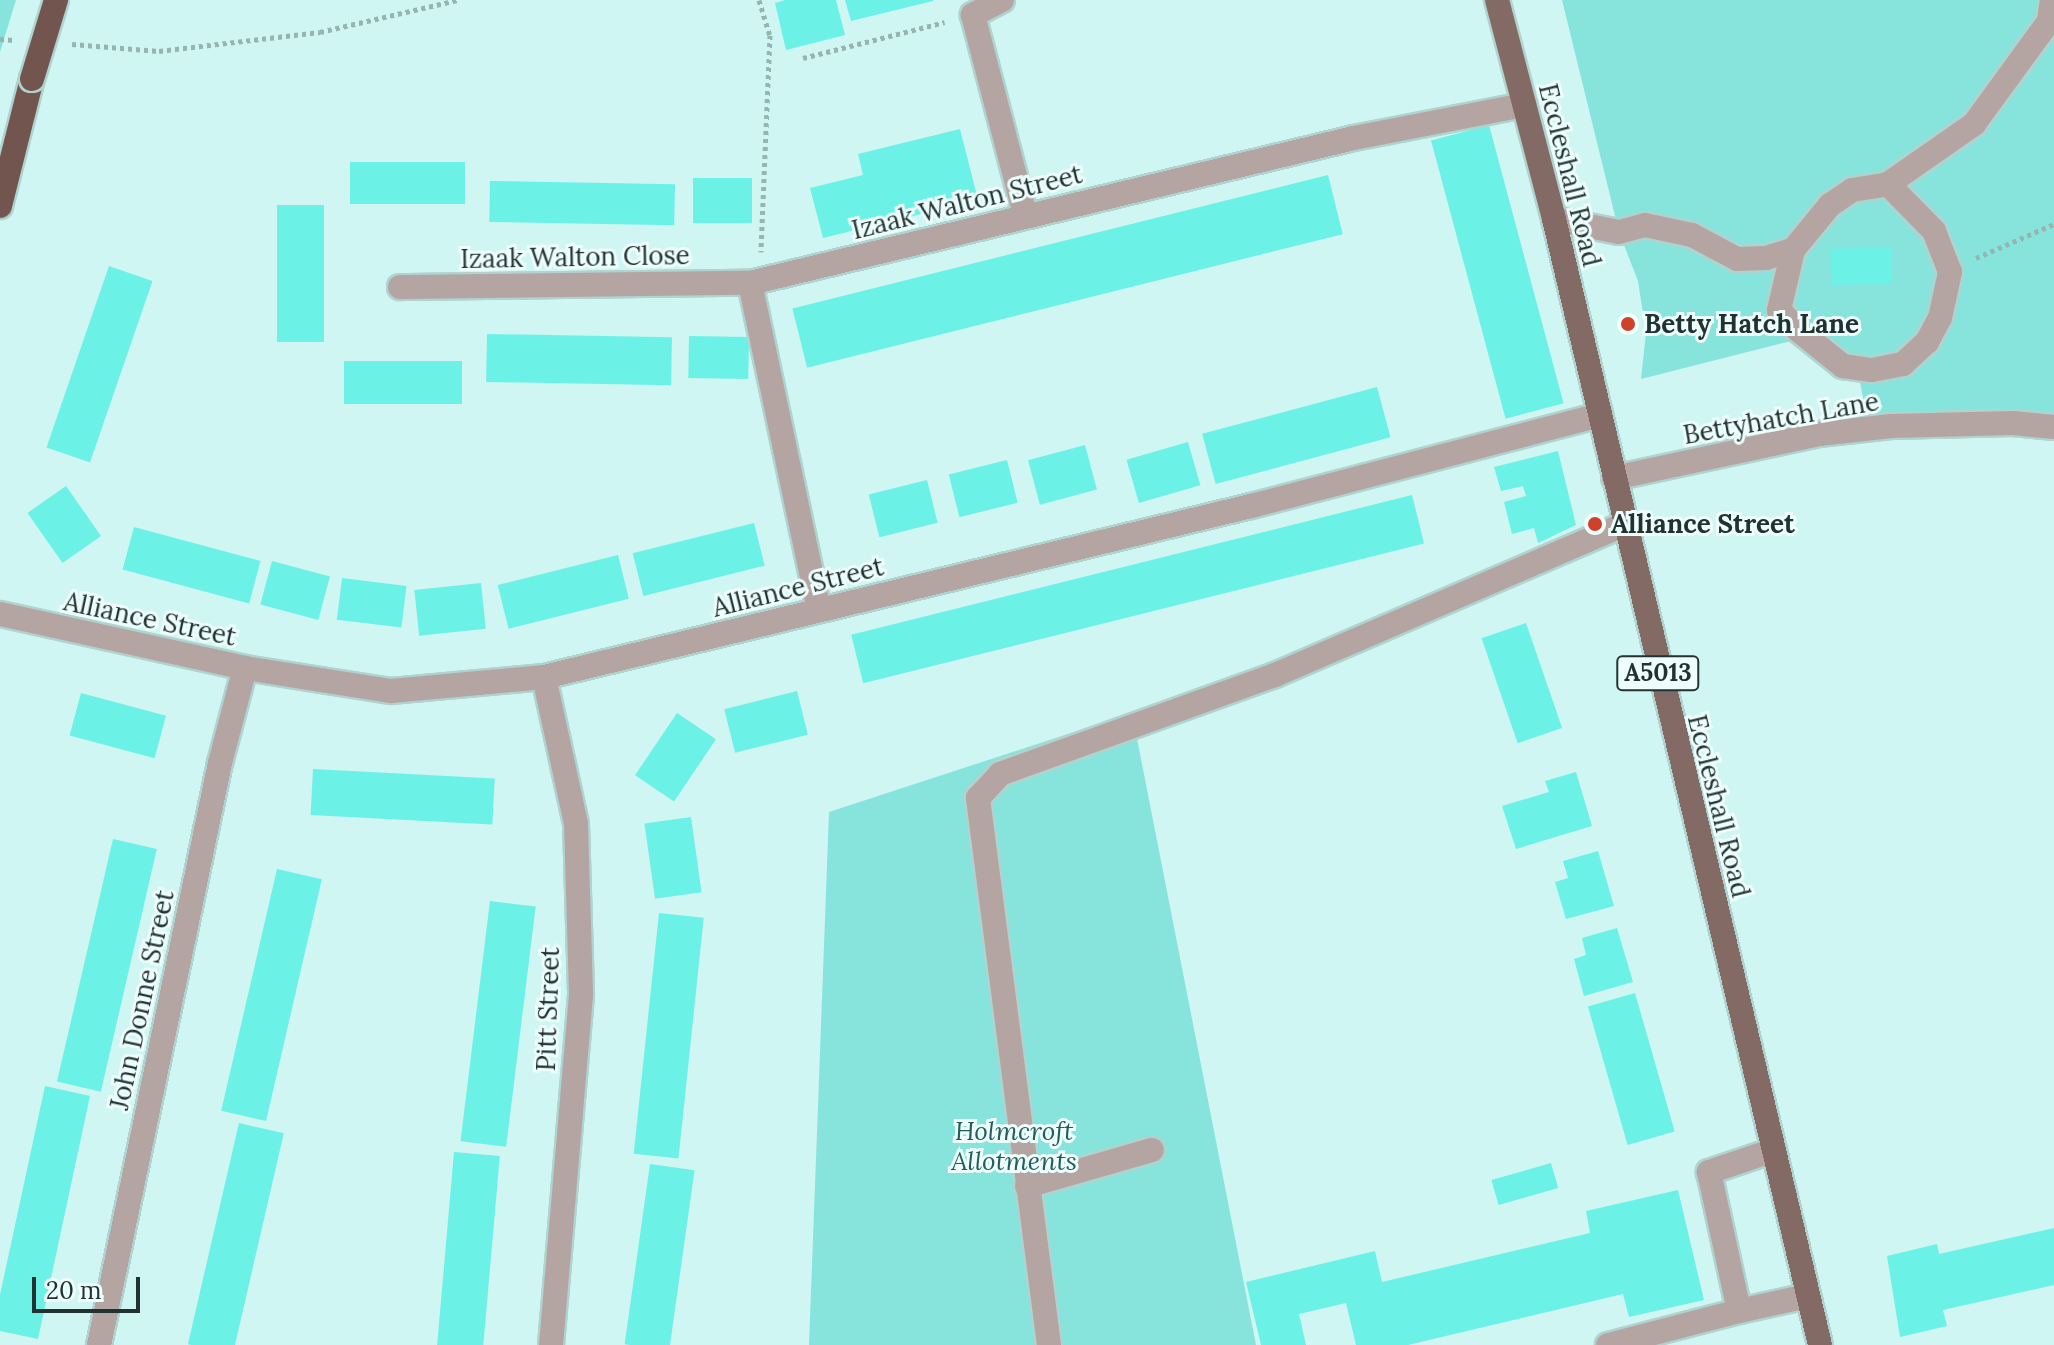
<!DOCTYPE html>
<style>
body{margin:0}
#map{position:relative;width:2054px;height:1345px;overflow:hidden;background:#cff6f2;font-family:Lora,serif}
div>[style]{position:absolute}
.green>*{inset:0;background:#87e4dc}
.building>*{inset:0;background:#6cf1e7;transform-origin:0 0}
.path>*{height:5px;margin-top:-2.5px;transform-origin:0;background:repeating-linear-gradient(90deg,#95b5b1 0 4px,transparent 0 8px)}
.roads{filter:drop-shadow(2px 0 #b0d3cf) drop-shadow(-2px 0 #b0d3cf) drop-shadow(0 2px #b0d3cf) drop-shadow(0 -2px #b0d3cf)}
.minor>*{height:24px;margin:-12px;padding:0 12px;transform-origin:12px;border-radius:12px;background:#b4a5a2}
.major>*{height:24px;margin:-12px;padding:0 12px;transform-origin:12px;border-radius:12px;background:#846a64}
.highway>*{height:24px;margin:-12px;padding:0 12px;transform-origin:12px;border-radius:12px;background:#72554e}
.bridges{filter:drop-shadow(2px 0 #b0d3cf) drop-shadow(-2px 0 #b0d3cf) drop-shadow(0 2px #b0d3cf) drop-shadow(0 -2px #b0d3cf)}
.highway-bridge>*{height:24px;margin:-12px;padding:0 12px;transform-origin:12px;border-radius:12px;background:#72554e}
.dots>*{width:22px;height:22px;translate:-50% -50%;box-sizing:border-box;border:4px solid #eefefc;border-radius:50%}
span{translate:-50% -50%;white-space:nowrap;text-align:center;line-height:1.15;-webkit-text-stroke:6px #eefefc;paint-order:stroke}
.shield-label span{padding:2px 6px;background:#eefefc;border:2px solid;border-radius:6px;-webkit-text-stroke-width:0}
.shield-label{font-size:24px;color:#223230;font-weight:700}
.street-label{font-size:26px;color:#223230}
.poi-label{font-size:26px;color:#223230;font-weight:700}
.left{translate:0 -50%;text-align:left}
.park-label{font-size:26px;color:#255d59;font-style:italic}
.scale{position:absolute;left:32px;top:1277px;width:108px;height:36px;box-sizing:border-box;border:4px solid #223230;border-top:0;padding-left:10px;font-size:24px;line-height:28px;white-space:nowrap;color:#223230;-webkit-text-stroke:6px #eefefc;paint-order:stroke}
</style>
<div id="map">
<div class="green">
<div style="clip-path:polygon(0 0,16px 0,0 52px)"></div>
<div style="clip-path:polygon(1562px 0,2054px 0,2054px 418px,1867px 419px,1859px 377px,1791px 341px,1641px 379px,1646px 333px,1638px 281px,1619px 232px)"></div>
<div style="clip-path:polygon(1132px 713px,1256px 1345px,809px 1345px,829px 812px)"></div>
</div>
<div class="building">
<div style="clip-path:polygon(785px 0,836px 0,845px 35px,786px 50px,775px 3px)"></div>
<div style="clip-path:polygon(845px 0,933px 0,933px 1px,851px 21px)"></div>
<div style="left:1489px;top:125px;width:288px;height:60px;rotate:75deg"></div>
<div style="clip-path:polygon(960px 129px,978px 200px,823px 238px,810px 188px,863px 175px,858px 154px)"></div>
<div style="left:350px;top:162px;width:115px;height:42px"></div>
<div style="left:1328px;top:175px;width:61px;height:552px;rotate:76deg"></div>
<div style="left:693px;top:178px;width:59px;height:45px"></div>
<div style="left:490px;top:181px;width:185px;height:41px;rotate:1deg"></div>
<div style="left:324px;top:205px;width:137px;height:47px;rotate:90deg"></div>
<div style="left:1891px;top:247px;width:36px;height:61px;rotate:88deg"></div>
<div style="left:109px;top:266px;width:46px;height:192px;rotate:19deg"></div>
<div style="left:487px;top:334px;width:185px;height:48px;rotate:1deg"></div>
<div style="left:689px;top:336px;width:60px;height:42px;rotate:1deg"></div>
<div style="left:344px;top:361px;width:118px;height:43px"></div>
<div style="left:1377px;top:387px;width:52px;height:181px;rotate:75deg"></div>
<div style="left:1188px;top:442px;width:45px;height:64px;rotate:74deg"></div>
<div style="left:1085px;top:445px;width:46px;height:59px;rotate:75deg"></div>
<div style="clip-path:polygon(1558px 451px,1576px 525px,1538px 543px,1534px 528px,1512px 534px,1504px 502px,1526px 496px,1523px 486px,1501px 491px,1494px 467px)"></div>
<div style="left:1007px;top:460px;width:44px;height:60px;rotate:76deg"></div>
<div style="left:927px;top:480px;width:44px;height:60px;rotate:76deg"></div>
<div style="left:66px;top:486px;width:61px;height:47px;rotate:55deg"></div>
<div style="left:1412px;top:495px;width:50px;height:578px;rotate:76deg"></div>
<div style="left:754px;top:523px;width:44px;height:125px;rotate:76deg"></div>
<div style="left:134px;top:527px;width:131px;height:44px;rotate:15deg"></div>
<div style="left:618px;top:555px;width:45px;height:124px;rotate:76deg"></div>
<div style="left:272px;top:561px;width:60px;height:45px;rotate:15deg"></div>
<div style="left:342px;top:578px;width:65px;height:42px;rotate:7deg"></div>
<div style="left:481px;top:583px;width:46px;height:67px;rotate:84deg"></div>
<div style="left:1526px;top:623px;width:111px;height:47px;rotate:71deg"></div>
<div style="left:797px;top:691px;width:45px;height:75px;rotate:76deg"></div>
<div style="left:81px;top:693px;width:88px;height:44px;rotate:15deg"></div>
<div style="left:677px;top:713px;width:47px;height:75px;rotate:34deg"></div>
<div style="left:313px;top:769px;width:182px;height:46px;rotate:3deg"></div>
<div style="clip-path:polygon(1576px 772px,1592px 826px,1516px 849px,1502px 806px,1549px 792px,1545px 781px)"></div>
<div style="left:691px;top:817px;width:76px;height:47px;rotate:82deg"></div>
<div style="left:113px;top:839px;width:45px;height:249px;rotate:13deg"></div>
<div style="clip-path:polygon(1598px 851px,1614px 906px,1566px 919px,1555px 882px,1568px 878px,1563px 861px)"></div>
<div style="left:277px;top:869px;width:46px;height:248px;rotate:13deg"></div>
<div style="left:490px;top:901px;width:46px;height:242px;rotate:7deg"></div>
<div style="left:659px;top:913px;width:45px;height:242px;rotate:6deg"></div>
<div style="clip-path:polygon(1617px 928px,1633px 982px,1584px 996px,1574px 959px,1586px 955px,1582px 938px)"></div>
<div style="left:1635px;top:993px;width:144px;height:49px;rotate:74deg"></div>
<div style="clip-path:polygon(45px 1086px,90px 1096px,38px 1339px,0 1331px,0 1295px)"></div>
<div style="left:239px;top:1123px;width:46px;height:227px;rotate:13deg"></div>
<div style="left:454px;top:1152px;width:46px;height:194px;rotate:5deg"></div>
<div style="left:1551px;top:1163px;width:26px;height:62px;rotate:74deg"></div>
<div style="left:650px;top:1164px;width:45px;height:182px;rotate:8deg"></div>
<div style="clip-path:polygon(1678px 1190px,1704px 1300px,1629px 1317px,1623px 1294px,1408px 1345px,1356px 1345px,1346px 1303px,1299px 1314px,1306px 1345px,1261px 1345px,1246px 1282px,1375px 1251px,1382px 1282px,1590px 1233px,1586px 1211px)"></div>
<div style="clip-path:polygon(2054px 1228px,2054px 1285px,1943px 1310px,1947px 1326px,1900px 1337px,1887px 1256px,1937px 1244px,1939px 1254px)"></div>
</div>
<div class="path">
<div style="left:759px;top:0;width:37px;rotate:73deg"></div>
<div style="left:770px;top:35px;width:217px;rotate:92.4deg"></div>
<div style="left:0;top:39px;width:14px;rotate:4deg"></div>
<div style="left:72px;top:44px;width:87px;rotate:4.6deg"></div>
<div style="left:159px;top:51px;width:162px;rotate:-6.7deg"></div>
<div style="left:320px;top:32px;width:142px;rotate:-13.1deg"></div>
<div style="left:803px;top:58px;width:146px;rotate:-14.2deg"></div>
<div style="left:1976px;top:258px;width:85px;rotate:-23.6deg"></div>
</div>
<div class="roads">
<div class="minor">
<div style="left:1002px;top:0;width:33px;rotate:153deg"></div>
<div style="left:973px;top:15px;width:207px;rotate:75.4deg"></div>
<div style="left:1554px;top:219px;width:66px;rotate:11.3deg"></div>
<div style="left:1619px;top:232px;width:27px;rotate:-15deg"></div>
<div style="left:1645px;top:225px;width:48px;rotate:12deg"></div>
<div style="left:1692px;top:235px;width:51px;rotate:28.1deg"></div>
<div style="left:1737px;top:259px;width:29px;rotate:-2deg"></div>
<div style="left:1766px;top:258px;width:28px;rotate:-17deg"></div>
<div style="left:1793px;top:250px;width:58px;rotate:-50.6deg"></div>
<div style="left:1830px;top:205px;width:27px;rotate:-34deg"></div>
<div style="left:1852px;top:190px;width:36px;rotate:-9deg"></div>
<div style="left:1888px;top:184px;width:105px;rotate:-34.9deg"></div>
<div style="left:1974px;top:124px;width:127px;rotate:-53.9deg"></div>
<div style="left:2049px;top:21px;width:21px;rotate:-82deg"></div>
<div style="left:1793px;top:250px;width:62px;rotate:103.1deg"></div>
<div style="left:1779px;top:310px;width:28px;rotate:46deg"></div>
<div style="left:1798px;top:330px;width:58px;rotate:38.7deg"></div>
<div style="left:1843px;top:366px;width:29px;rotate:8deg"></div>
<div style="left:1872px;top:370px;width:32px;rotate:-11deg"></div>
<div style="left:1903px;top:364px;width:33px;rotate:-43deg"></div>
<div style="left:1927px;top:342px;width:27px;rotate:-62deg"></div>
<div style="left:1940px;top:318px;width:47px;rotate:-77.7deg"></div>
<div style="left:1950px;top:272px;width:44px;rotate:-111.3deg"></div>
<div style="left:1934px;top:231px;width:66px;rotate:-134.4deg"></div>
<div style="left:750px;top:283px;width:334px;rotate:78.1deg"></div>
<div style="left:400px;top:287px;width:350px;rotate:-0.7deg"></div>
<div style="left:750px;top:283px;width:621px;rotate:-13.5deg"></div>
<div style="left:1354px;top:138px;width:173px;rotate:-11deg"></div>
<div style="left:1614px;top:478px;width:210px;rotate:-12.1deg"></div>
<div style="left:1819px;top:434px;width:73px;rotate:-6.3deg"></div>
<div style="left:1892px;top:426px;width:121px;rotate:-1.4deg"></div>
<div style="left:2013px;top:423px;width:41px;rotate:5.6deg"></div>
<div style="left:0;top:614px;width:251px;rotate:12.4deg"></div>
<div style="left:245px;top:668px;width:148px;rotate:9deg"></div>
<div style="left:391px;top:691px;width:154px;rotate:-5.2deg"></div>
<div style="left:544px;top:677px;width:727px;rotate:-13.6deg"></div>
<div style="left:1251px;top:506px;width:361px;rotate:-14.6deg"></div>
<div style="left:544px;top:677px;width:150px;rotate:77.7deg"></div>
<div style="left:576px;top:824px;width:171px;rotate:88.3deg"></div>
<div style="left:581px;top:995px;width:351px;rotate:94.9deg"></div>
<div style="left:1774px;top:1150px;width:69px;rotate:161.3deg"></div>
<div style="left:1709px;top:1172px;width:142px;rotate:77.8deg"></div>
<div style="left:1739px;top:1311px;width:70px;rotate:-12.4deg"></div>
<div style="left:1027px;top:1186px;width:130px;rotate:-16.1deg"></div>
<div style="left:99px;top:1345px;width:594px;rotate:-78.26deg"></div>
<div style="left:220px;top:763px;width:98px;rotate:-75.3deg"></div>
<div style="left:1049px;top:1345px;width:552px;rotate:-97.4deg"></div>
<div style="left:978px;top:798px;width:33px;rotate:-47deg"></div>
<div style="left:1000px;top:774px;width:292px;rotate:-19.8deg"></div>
<div style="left:1275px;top:675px;width:379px;rotate:-23.3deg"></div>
<div style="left:1608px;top:1345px;width:135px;rotate:-14.5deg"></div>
</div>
<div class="major">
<div style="left:1497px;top:0;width:226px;rotate:75.4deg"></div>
<div style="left:1554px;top:219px;width:1157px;rotate:76.71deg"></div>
</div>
<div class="highway">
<div style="left:0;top:206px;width:131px;rotate:-75.9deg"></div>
</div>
</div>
<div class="bridges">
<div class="highway-bridge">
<div style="left:32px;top:79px;width:83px;rotate:-73.1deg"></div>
</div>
</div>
<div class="dots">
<div style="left:1628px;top:324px;background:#ce422a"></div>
<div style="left:1595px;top:524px;background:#ce422a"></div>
</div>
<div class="shield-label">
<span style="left:1658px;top:673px">A5013</span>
</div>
<div class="street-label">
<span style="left:1570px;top:175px;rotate:76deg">Eccleshall Road</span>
<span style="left:967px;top:202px;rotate:-14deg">Izaak Walton Street</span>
<span style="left:575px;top:257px;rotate:-1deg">Izaak Walton Close</span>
<span style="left:1781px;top:418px;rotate:-10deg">Bettyhatch Lane</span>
<span style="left:798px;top:587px;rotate:-14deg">Alliance Street</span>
<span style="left:150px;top:619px;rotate:12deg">Alliance Street</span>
<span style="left:1719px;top:806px;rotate:76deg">Eccleshall Road</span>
<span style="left:142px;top:1000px;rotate:-78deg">John Donne Street</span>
<span style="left:548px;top:1009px;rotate:-88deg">Pitt Street</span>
</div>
<div class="poi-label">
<span class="left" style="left:1644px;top:324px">Betty Hatch Lane</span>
<span class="left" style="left:1611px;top:524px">Alliance Street</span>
</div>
<div class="park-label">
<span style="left:1014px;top:1146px">Holmcroft<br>Allotments</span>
</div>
<div class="scale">20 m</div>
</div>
